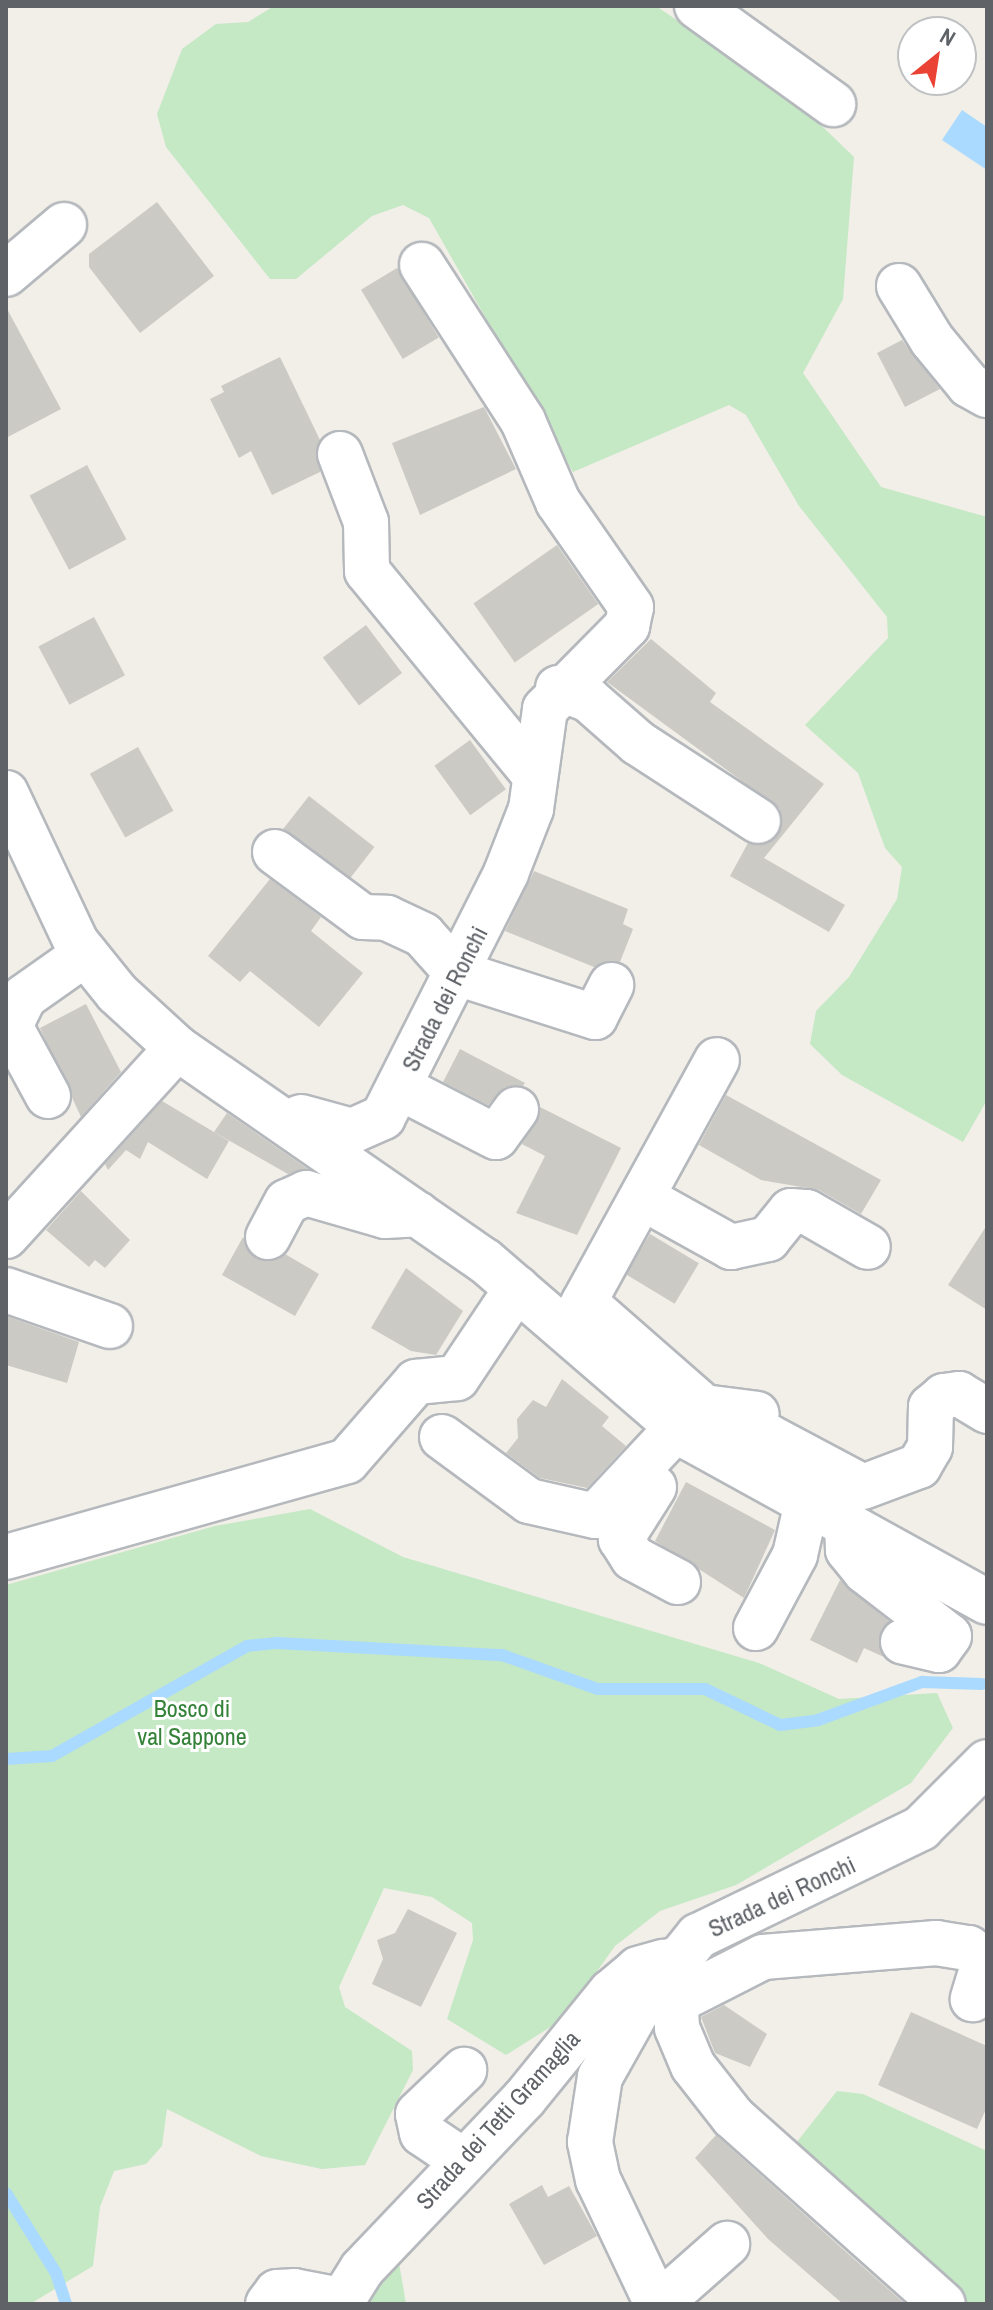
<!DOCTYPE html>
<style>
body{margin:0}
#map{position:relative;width:993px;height:2310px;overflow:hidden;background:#f1efe8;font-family:"Archivo Narrow",sans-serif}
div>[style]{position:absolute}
.green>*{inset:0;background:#c5e8c5}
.water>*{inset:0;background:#aadaff}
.stream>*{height:12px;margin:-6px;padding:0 6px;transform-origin:6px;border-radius:6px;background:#aadaff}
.building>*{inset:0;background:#cccac5;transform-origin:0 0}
.roads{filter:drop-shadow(2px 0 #b5b8bc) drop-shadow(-2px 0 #b5b8bc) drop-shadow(0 2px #b5b8bc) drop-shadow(0 -2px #b5b8bc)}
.minor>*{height:44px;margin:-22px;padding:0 22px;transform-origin:22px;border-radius:22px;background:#fff}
span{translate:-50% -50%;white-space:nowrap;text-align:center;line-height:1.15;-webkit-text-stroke:6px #fff;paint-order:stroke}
.street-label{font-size:24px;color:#5f6368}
.park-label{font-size:24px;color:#348238}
.frame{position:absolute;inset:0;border:8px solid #5f6368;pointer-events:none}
.north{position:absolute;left:897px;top:16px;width:80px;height:80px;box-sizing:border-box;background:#fff;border:2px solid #bfc1c3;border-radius:50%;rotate:30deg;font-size:22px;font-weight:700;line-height:32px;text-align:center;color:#5f6368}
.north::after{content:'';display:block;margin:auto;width:28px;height:36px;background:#ea4335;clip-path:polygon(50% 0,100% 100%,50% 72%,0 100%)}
</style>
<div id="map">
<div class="green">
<div style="clip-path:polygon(274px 6px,656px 6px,796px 101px,854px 157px,843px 299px,803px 373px,881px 487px,987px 517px,987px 1100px,963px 1142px,842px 1075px,810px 1044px,816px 1011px,849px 977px,897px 899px,902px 867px,885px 848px,858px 773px,805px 725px,888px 638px,887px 617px,799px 506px,746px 415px,729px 405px,573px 472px,429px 218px,403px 205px,372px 216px,296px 279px,270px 279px,166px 147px,157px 114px,182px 49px,216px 24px,248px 22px)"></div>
<div style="clip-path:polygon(310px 1509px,403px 1557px,759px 1663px,839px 1699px,937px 1693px,953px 1728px,911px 1783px,736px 1885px,660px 1911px,615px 1946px,563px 2019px,506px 2055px,447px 2019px,473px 1940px,472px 1923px,432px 1897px,384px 1888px,339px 1987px,345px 2007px,412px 2051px,413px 2070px,365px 2165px,322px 2169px,261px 2156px,167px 2109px,162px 2146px,146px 2164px,114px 2171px,100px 2207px,93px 2266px,30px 2304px,6px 2304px,6px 1585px,215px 1526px)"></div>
<div style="clip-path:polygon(837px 2091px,863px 2094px,987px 2151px,987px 2304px,964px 2304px,789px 2152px)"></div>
<div style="clip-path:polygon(392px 2260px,399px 2263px,406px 2304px,354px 2304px)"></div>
</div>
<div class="water">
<div style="clip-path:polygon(962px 110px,987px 127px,987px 170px,942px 140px)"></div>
</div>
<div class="stream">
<div style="left:6px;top:1759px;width:46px;rotate:-3.7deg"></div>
<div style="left:52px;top:1756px;width:224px;rotate:-29.4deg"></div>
<div style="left:247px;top:1646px;width:30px;rotate:-6deg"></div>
<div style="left:277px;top:1643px;width:225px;rotate:3.1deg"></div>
<div style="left:502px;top:1655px;width:102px;rotate:19.5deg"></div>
<div style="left:598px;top:1689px;width:107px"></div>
<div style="left:705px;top:1689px;width:83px;rotate:25.6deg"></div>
<div style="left:780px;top:1725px;width:38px;rotate:-7deg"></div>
<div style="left:818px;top:1720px;width:111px;rotate:-20.1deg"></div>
<div style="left:922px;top:1682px;width:60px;rotate:1.9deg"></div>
<div style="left:6px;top:2193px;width:94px;rotate:58deg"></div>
<div style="left:56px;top:2273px;width:33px;rotate:72deg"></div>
</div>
<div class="building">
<div style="clip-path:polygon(157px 202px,214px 276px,140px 333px,89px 267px,89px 254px)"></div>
<div style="left:397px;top:268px;width:81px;height:42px;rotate:59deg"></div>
<div style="clip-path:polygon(6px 307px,61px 409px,6px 438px)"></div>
<div style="clip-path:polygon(902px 340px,940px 389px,905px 407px,877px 353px)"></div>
<div style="clip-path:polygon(280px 357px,320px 440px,320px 472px,272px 495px,251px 451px,239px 458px,210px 399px,224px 392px,221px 386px)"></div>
<div style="clip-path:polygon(484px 407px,516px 469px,420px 515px,392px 443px)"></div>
<div style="left:87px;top:465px;width:84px;height:65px;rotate:62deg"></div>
<div style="left:557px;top:545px;width:72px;height:102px;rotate:55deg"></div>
<div style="left:94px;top:617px;width:66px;height:63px;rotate:62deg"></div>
<div style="left:366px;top:625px;width:60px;height:54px;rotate:53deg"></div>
<div style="clip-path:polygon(651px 639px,716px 693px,710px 702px,824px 784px,764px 858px,845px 905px,829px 932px,730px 876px,748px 843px,778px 835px,780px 809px,607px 682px)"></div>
<div style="left:470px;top:740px;width:61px;height:44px;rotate:54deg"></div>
<div style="left:138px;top:747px;width:73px;height:55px;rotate:61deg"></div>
<div style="left:309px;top:796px;width:83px;height:42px;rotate:38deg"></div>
<div style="clip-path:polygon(534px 871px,628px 909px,623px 924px,633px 929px,620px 962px,594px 967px,505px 931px)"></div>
<div style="clip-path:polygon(270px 879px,321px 917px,311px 931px,363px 973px,319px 1027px,250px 971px,240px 982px,208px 956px)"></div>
<div style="clip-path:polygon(86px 1004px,121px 1072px,81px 1117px,40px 1028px)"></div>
<div style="clip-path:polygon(460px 1049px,525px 1083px,523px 1086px,505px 1087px,488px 1105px,443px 1082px)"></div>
<div style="clip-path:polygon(726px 1095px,881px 1180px,861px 1214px,819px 1190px,761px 1180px,699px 1145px)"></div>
<div style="clip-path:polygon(162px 1101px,229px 1141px,207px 1179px,148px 1142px,140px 1159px,126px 1150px,108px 1170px,105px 1164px)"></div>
<div style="clip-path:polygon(540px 1107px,621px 1148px,577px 1235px,516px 1213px,545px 1156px,522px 1144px)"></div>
<div style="clip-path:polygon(227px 1113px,308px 1169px,288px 1174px,214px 1132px)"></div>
<div style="clip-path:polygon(81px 1191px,130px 1240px,105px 1268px,95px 1260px,89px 1267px,46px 1230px)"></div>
<div style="clip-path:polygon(987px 1225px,987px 1310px,948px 1285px)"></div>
<div style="left:650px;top:1234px;width:57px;height:47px;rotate:31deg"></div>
<div style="clip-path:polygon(243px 1237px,257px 1259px,285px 1254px,319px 1274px,295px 1316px,222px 1275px)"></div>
<div style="clip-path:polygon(406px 1268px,463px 1311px,436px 1355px,411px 1351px,371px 1328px)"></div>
<div style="clip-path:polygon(6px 1316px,79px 1342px,67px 1383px,6px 1365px)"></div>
<div style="clip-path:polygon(562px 1379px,609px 1417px,602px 1426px,626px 1446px,587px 1488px,540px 1478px,506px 1453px,518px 1438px,517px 1419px,533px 1400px,546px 1407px)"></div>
<div style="clip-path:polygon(686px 1482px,775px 1530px,744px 1598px,655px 1541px)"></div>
<div style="clip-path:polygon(840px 1580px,890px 1622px,879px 1637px,884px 1657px,864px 1648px,857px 1663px,810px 1640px)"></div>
<div style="clip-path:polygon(408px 1909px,457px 1933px,421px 2007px,372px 1984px,383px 1959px,377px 1940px,395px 1933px)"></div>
<div style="clip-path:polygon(724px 2005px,767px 2034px,750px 2067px,715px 2053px,701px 2017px)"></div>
<div style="clip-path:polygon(911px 2012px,987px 2046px,987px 2107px,977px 2129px,878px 2085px)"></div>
<div style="clip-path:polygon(716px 2135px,845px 2251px,905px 2304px,843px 2304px,768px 2239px,695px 2158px)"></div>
<div style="clip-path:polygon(542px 2185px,548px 2197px,569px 2186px,597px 2236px,544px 2265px,509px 2204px)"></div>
</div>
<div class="roads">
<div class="minor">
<div style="left:697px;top:6px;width:168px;rotate:35.8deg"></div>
<div style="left:6px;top:274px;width:76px;rotate:-40.2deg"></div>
<div style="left:899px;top:286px;width:63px;rotate:58.6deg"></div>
<div style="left:932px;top:340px;width:58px;rotate:50.6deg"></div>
<div style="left:969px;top:385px;width:21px;rotate:29deg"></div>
<div style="left:340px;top:454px;width:73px;rotate:69.1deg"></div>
<div style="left:366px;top:522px;width:49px;rotate:88.8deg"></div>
<div style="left:367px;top:571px;width:263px;rotate:50.6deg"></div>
<div style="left:558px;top:688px;width:33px;rotate:21deg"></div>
<div style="left:589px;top:700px;width:65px;rotate:41.3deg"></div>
<div style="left:638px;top:743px;width:143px;rotate:33deg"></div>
<div style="left:6px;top:793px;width:165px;rotate:64.8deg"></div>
<div style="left:76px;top:942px;width:65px;rotate:51.2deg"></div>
<div style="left:117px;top:993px;width:81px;rotate:42.5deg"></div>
<div style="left:177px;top:1048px;width:374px;rotate:34.7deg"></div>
<div style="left:485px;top:1261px;width:271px;rotate:40.8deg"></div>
<div style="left:690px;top:1438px;width:339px;rotate:28.9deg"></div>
<div style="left:275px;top:852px;width:109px;rotate:36.5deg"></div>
<div style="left:363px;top:917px;width:24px;rotate:2deg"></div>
<div style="left:387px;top:918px;width:40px;rotate:25deg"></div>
<div style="left:423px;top:935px;width:51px;rotate:48.2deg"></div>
<div style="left:457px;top:973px;width:145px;rotate:17.7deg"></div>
<div style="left:595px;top:1017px;width:36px;rotate:-63deg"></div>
<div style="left:399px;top:1087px;width:109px;rotate:27.3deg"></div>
<div style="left:496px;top:1137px;width:34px;rotate:-54deg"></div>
<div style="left:48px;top:1096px;width:80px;rotate:-118.5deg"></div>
<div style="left:10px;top:1026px;width:32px;rotate:-64deg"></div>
<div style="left:24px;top:997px;width:75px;rotate:-35.2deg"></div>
<div style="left:301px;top:1117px;width:53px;rotate:15.4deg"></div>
<div style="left:352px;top:1131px;width:34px;rotate:-24deg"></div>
<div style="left:383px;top:1117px;width:273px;rotate:-63.2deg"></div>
<div style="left:506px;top:873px;width:69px;rotate:-68.7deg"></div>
<div style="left:531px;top:809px;width:101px;rotate:-82deg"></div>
<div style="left:545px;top:709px;width:117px;rotate:-45.3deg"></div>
<div style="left:627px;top:626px;width:19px;rotate:-78deg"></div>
<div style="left:631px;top:607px;width:128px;rotate:-124.8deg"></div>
<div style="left:558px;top:502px;width:88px;rotate:-113.4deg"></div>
<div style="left:523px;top:421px;width:186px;rotate:-122.9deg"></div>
<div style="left:643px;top:1198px;width:101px;rotate:29.1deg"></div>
<div style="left:731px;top:1247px;width:38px;rotate:-12deg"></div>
<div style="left:768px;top:1239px;width:36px;rotate:-51deg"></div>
<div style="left:791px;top:1211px;width:16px;rotate:4deg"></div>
<div style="left:807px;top:1212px;width:70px;rotate:29.8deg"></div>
<div style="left:6px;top:1236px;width:254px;rotate:-47.7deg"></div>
<div style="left:268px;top:1237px;width:40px;rotate:-62deg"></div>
<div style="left:287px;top:1202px;width:21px;rotate:-25deg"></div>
<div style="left:306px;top:1193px;width:82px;rotate:16.2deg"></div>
<div style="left:385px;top:1216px;width:33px;rotate:-3deg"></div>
<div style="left:6px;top:1290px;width:110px;rotate:19.1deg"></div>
<div style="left:584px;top:1302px;width:159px;rotate:41.2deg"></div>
<div style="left:704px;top:1407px;width:53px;rotate:7.5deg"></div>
<div style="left:568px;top:1331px;width:309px;rotate:-61.2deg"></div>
<div style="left:442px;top:1437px;width:108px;rotate:36.3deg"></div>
<div style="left:529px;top:1501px;width:68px;rotate:12.8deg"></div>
<div style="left:595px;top:1516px;width:122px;rotate:-47deg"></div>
<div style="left:690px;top:1438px;width:79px;rotate:-0.7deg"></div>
<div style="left:769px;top:1437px;width:106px;rotate:28deg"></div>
<div style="left:863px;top:1487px;width:60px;rotate:-20.6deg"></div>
<div style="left:919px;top:1466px;width:22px;rotate:-60deg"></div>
<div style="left:930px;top:1447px;width:40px;rotate:-88.6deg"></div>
<div style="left:931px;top:1407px;width:17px;rotate:-40deg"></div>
<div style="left:944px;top:1396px;width:15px;rotate:-8deg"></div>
<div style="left:959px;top:1394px;width:33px;rotate:31deg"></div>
<div style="left:654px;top:1487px;width:62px;rotate:122.4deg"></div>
<div style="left:621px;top:1539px;width:22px;rotate:58deg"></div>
<div style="left:633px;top:1558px;width:51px;rotate:28.1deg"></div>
<div style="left:847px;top:1522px;width:28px;rotate:88deg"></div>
<div style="left:848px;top:1550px;width:27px;rotate:51deg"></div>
<div style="left:865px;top:1571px;width:106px;rotate:37.7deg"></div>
<div style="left:949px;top:1636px;width:17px;rotate:126deg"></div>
<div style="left:939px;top:1650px;width:37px;rotate:-167deg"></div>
<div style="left:6px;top:1557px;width:354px;rotate:-15.7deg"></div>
<div style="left:347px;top:1461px;width:105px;rotate:-48.9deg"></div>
<div style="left:416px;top:1382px;width:41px;rotate:-5.6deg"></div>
<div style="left:457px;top:1378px;width:108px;rotate:-56.3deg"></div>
<div style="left:756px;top:1628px;width:83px;rotate:-61.9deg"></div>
<div style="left:795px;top:1555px;width:54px;rotate:-77.2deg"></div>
<div style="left:673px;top:1960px;width:68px;rotate:86.6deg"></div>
<div style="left:677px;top:2028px;width:41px;rotate:67.2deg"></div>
<div style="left:693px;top:2066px;width:65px;rotate:51.9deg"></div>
<div style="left:733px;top:2117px;width:281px;rotate:41.7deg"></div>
<div style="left:671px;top:2004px;width:103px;rotate:-27.1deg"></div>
<div style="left:763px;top:1957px;width:174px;rotate:-4.6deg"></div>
<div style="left:936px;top:1943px;width:33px;rotate:9deg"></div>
<div style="left:969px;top:1948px;width:21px;rotate:43deg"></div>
<div style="left:984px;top:1962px;width:39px;rotate:107deg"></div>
<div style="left:462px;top:2160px;width:48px;rotate:-146deg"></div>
<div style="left:422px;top:2133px;width:19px;rotate:-102deg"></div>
<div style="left:418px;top:2114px;width:64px;rotate:-43.7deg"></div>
<div style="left:268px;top:2304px;width:15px;rotate:-53deg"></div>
<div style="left:277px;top:2292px;width:17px;rotate:-3deg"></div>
<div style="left:294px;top:2291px;width:48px;rotate:10.8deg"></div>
<div style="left:340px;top:2304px;width:41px;rotate:-57.8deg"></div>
<div style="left:362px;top:2269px;width:235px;rotate:-46.4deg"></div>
<div style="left:524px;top:2099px;width:138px;rotate:-50.9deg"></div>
<div style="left:611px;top:1992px;width:35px;rotate:-40deg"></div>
<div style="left:638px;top:1969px;width:26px;rotate:-16deg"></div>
<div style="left:657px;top:2304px;width:137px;rotate:-115.4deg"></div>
<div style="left:598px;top:2180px;width:39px;rotate:-102deg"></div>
<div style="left:590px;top:2142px;width:66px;rotate:-81.3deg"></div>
<div style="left:600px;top:2077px;width:76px;rotate:-60.7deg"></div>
<div style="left:637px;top:2011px;width:97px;rotate:-50.9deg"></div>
<div style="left:698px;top:1936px;width:248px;rotate:-25.8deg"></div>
<div style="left:921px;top:1828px;width:93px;rotate:-45deg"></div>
<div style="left:659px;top:2304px;width:91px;rotate:-41.4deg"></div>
</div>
</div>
<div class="street-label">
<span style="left:445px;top:999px;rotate:-63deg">Strada dei Ronchi</span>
<span style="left:782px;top:1897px;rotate:-25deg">Strada dei Ronchi</span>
<span style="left:498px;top:2120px;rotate:-48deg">Strada dei Tetti Gramaglia</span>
</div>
<div class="park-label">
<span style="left:192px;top:1723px">Bosco di<br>val Sappone</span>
</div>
<div class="frame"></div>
<div class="north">N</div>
</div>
